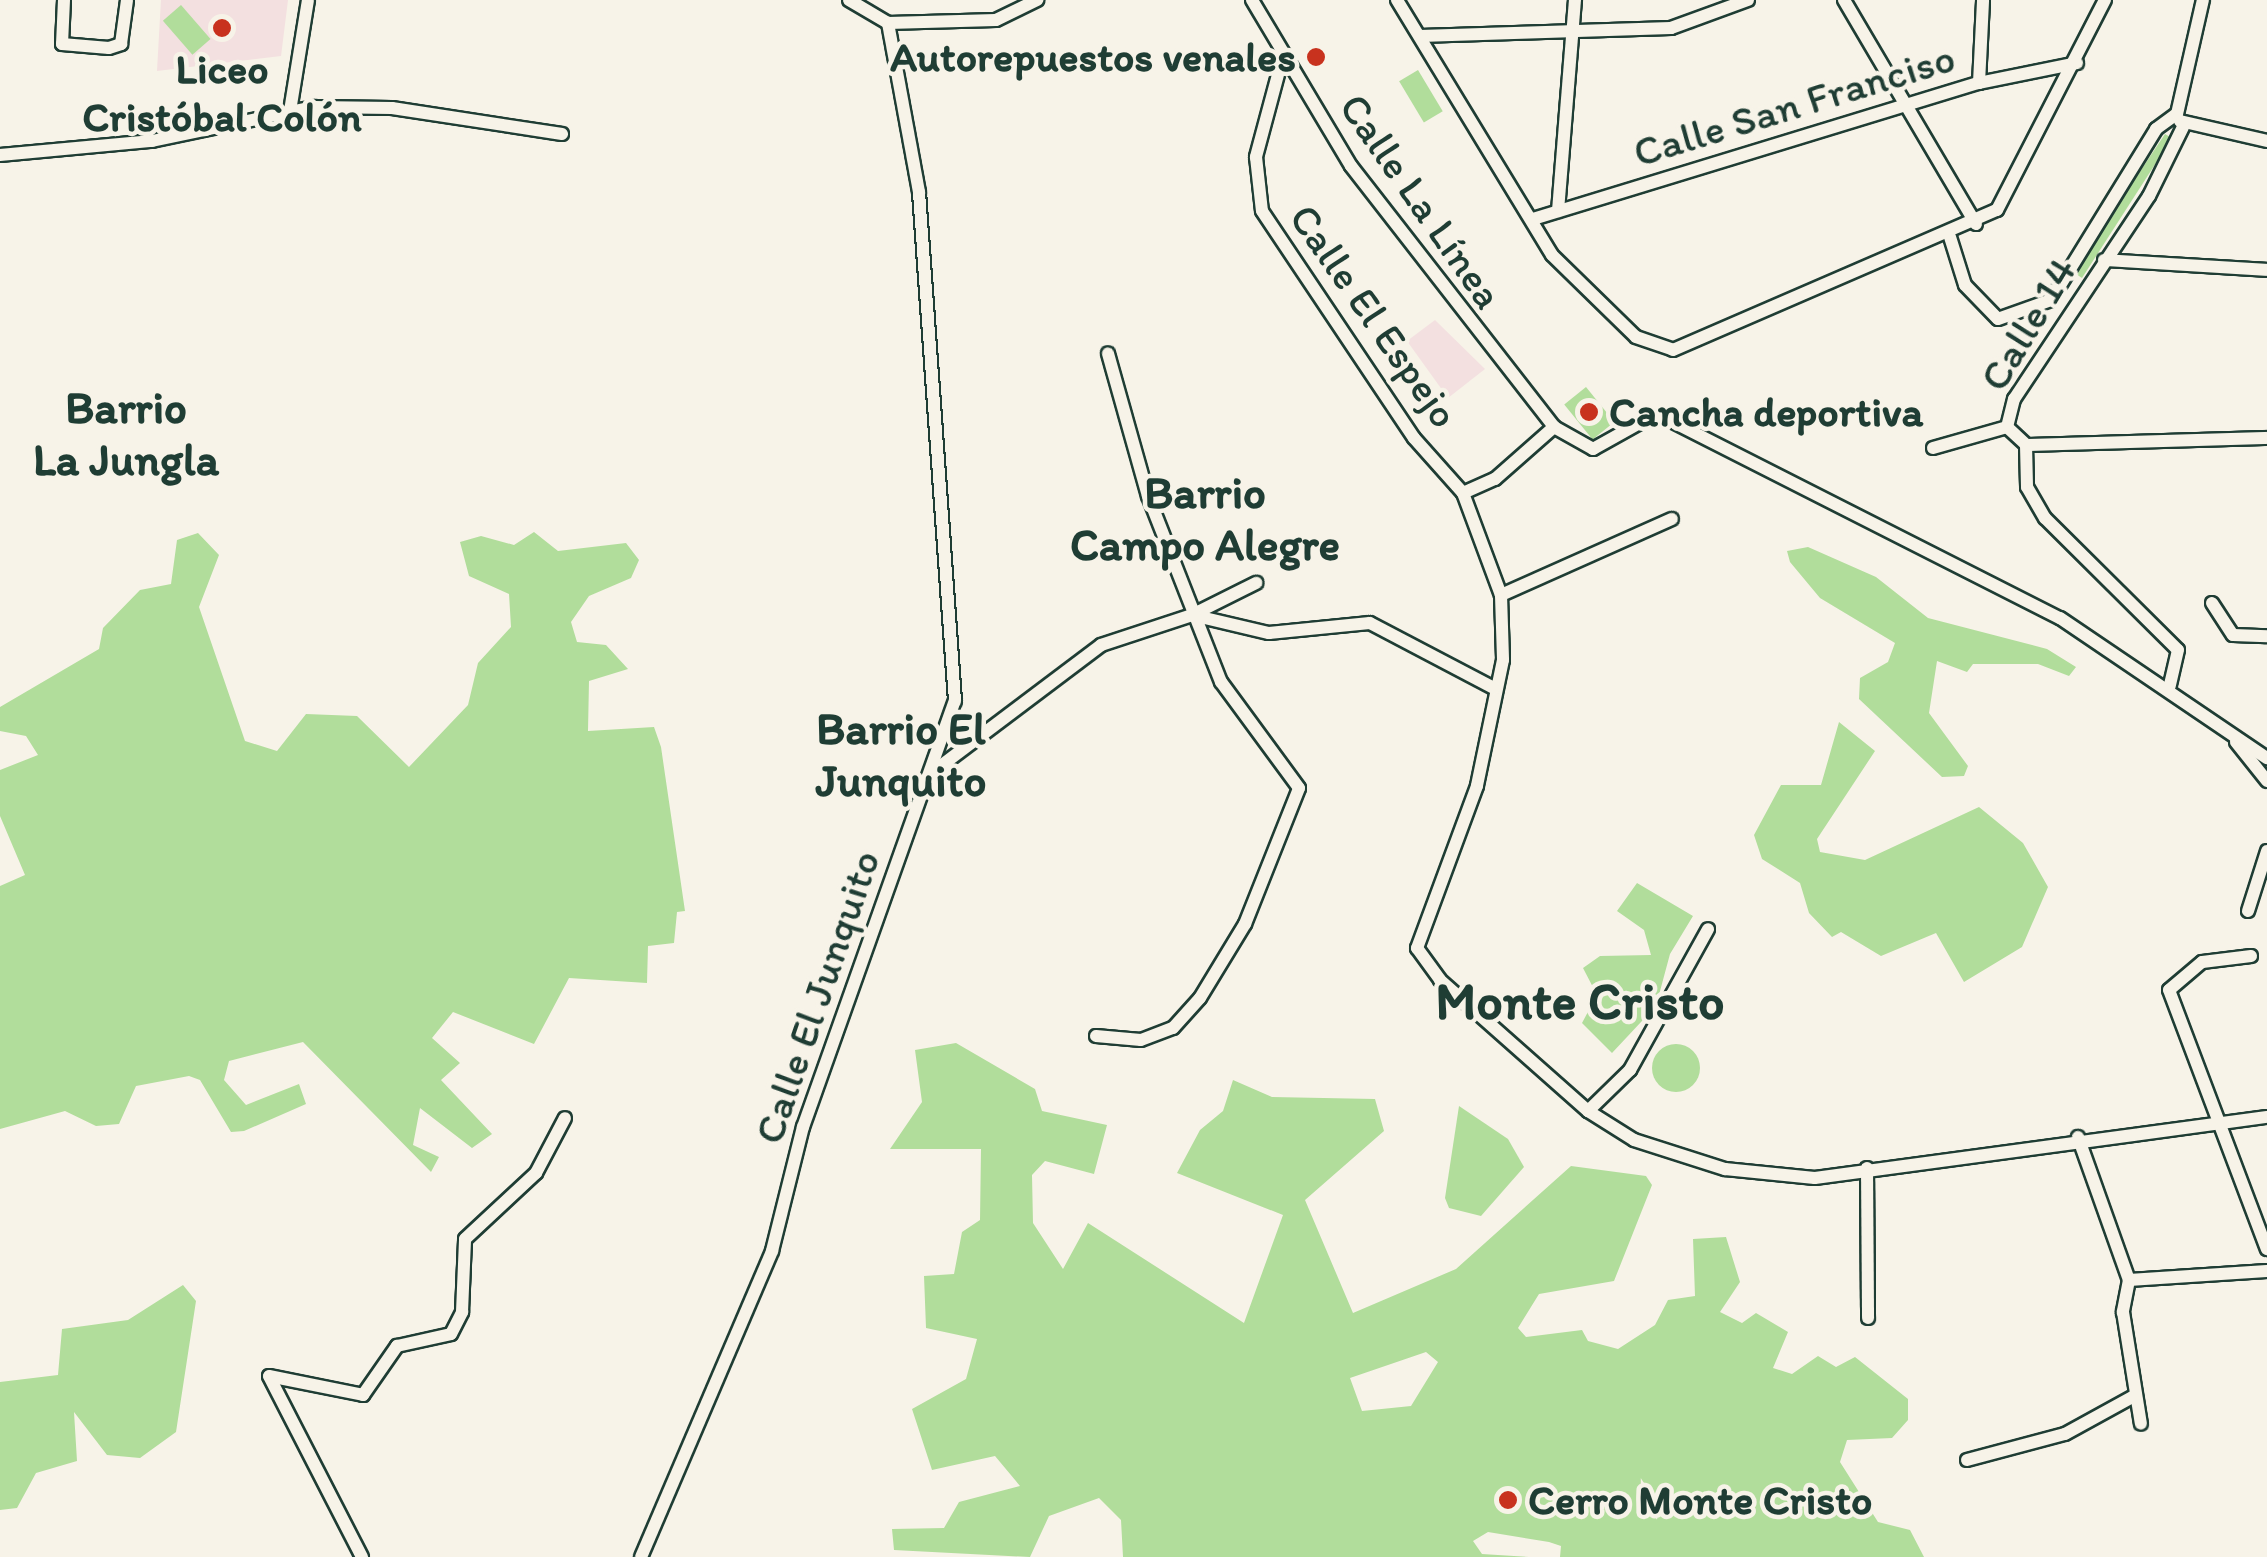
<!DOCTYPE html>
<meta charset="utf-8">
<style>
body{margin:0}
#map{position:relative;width:2267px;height:1557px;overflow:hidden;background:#f7f3e8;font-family:Itim,sans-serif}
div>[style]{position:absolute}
.built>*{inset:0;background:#f3e0e0}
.green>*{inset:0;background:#b1dd9b;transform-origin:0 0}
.round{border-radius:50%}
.roads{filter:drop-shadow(2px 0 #1f3d34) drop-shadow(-2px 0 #1f3d34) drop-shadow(0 2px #1f3d34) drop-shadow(0 -2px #1f3d34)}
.minor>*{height:12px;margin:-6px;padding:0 6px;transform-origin:6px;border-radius:6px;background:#f7f3e8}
.dots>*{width:28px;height:28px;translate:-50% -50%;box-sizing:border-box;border:5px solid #f7f3e8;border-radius:50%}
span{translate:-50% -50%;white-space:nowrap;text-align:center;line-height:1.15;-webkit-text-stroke:9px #f7f3e8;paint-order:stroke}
.poi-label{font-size:42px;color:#1f3d34;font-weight:700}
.right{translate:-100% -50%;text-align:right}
.left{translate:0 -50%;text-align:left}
.street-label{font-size:42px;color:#1f3d34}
.neighbourhood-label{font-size:45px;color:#1f3d34;font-weight:700}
.district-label{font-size:52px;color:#1f3d34;font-weight:700}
</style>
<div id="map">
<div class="built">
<div style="clip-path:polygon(161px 0,288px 0,281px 56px,157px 71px)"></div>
<div style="clip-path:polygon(1435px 320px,1485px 369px,1448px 398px,1407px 341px)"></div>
</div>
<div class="green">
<div style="left:181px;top:5px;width:45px;height:24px;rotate:49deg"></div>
<div style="left:1418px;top:70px;width:48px;height:22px;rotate:59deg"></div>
<div style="clip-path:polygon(2165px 134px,2172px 138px,2082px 278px,2073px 272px)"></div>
<div style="left:1586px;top:387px;width:45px;height:28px;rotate:51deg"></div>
<div style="clip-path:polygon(534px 532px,558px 551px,626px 543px,639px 560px,631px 578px,589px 596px,571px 622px,577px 642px,606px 645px,628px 669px,589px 681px,588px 731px,654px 727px,661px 747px,685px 911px,677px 912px,674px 943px,648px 946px,647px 983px,569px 978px,534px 1044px,453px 1012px,432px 1038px,460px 1063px,441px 1080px,492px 1134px,472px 1148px,420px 1108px,413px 1145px,439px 1157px,431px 1172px,303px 1042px,229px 1061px,224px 1080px,246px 1105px,299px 1084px,306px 1104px,244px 1131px,231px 1132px,200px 1080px,189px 1076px,136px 1086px,119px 1124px,96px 1126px,65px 1111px,0 1129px,0 886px,25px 875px,0 816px,0 770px,38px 755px,26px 736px,0 731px,0 707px,99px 649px,103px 628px,140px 590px,171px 584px,177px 540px,198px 533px,219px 555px,199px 607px,245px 741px,277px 751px,306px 714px,357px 716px,409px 767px,468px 705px,478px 663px,511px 627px,509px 594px,469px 576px,460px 542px,481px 536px,514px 545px)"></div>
<div style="clip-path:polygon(1808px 547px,1876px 577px,1928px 618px,2047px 649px,2076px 667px,2069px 676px,2038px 664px,1973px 664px,1967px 672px,1937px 661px,1929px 713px,1968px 766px,1964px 776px,1942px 777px,1859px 699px,1860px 678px,1888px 662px,1895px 643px,1820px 598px,1790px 562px,1787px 551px)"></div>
<div style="clip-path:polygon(1839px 722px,1875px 751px,1817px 839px,1820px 852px,1865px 860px,1979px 807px,2023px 843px,2048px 887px,2022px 947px,1964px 982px,1936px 933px,1881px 956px,1841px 932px,1832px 937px,1809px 913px,1800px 883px,1762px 859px,1754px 835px,1781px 785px,1821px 785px)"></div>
<div style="clip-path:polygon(1637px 883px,1693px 916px,1670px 954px,1656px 1006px,1612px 1053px,1582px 1023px,1597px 995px,1583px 968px,1600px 956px,1651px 955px,1644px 930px,1617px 911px)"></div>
<div style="clip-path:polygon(evenodd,956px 1043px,1035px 1089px,1042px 1111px,1107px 1125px,1094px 1174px,1045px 1161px,1032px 1175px,1033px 1223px,1063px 1269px,1088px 1223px,1244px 1323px,1283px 1215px,1177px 1173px,1200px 1130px,1223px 1111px,1233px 1080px,1272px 1097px,1375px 1099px,1384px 1131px,1305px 1200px,1353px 1313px,1456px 1269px,1571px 1166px,1646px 1176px,1652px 1185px,1614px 1281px,1539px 1294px,1518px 1328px,1526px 1337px,1582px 1330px,1588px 1341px,1618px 1349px,1655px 1325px,1668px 1300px,1695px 1296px,1693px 1239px,1726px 1237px,1740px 1282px,1720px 1312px,1742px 1323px,1756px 1313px,1788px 1332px,1773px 1368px,1792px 1374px,1818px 1356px,1836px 1367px,1855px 1357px,1908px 1399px,1908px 1420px,1892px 1438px,1847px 1440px,1840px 1462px,1878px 1522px,1910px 1530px,1924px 1557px,1560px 1557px,1561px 1546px,1549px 1542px,1488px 1532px,1473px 1541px,1482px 1554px,1529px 1557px,1123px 1557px,1121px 1520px,1099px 1498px,1049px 1516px,1030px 1557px,894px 1550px,892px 1529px,944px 1528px,959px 1502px,1020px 1486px,995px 1456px,932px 1470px,912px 1409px,966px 1379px,977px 1339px,926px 1328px,924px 1276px,954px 1274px,962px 1232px,980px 1220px,981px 1149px,890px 1149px,922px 1102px,915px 1050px,956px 1043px,1426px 1352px,1438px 1362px,1411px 1406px,1362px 1411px,1350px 1378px,1426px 1352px)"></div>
<div class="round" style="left:1652px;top:1044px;width:48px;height:48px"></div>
<div style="clip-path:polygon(1459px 1106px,1508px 1139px,1524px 1167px,1481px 1216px,1449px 1208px,1445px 1198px)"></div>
<div style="clip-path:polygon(183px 1285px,196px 1301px,176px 1432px,140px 1458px,107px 1455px,74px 1412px,77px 1461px,36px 1473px,17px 1508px,0 1510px,0 1382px,58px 1375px,62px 1329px,128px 1320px)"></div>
</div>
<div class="roads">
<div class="minor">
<div style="left:64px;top:0;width:44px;rotate:92.6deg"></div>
<div style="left:62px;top:44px;width:47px;rotate:4.9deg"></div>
<div style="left:109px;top:48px;width:13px;rotate:-18deg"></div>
<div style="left:121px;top:44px;width:44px;rotate:-82.2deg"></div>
<div style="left:849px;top:0;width:45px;rotate:30.5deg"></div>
<div style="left:888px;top:23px;width:108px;rotate:-1.6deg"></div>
<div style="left:996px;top:20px;width:46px;rotate:-26deg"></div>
<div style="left:1252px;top:0;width:193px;rotate:59.2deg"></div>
<div style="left:1351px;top:166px;width:331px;rotate:52.1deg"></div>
<div style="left:1397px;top:0;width:298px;rotate:58.7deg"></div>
<div style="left:1552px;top:255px;width:117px;rotate:44.3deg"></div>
<div style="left:1636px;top:337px;width:39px;rotate:19deg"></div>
<div style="left:1673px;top:350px;width:353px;rotate:-23.4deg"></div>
<div style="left:1997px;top:210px;width:236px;rotate:-62.8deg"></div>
<div style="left:1844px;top:0;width:260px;rotate:59.5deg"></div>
<div style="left:1420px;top:36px;width:251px;rotate:-1.8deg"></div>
<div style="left:1671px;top:28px;width:82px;rotate:-20deg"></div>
<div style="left:1283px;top:56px;width:105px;rotate:105deg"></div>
<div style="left:1256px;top:157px;width:54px;rotate:83.7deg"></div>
<div style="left:1262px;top:211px;width:273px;rotate:56.2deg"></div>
<div style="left:1414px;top:438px;width:74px;rotate:48.3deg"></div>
<div style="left:1463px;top:493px;width:35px;rotate:-24deg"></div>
<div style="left:1495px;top:479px;width:79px;rotate:-41.4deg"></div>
<div style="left:1979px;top:83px;width:83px;rotate:-87.2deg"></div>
<div style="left:290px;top:111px;width:112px;rotate:-80.8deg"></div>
<div style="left:2180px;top:121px;width:89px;rotate:12.9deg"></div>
<div style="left:2183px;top:127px;width:77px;rotate:116.2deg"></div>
<div style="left:2149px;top:196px;width:244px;rotate:123.6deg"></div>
<div style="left:2014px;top:399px;width:29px;rotate:104deg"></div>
<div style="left:2007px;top:427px;width:26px;rotate:43deg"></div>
<div style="left:2026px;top:445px;width:241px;rotate:-1.7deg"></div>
<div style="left:0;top:155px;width:153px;rotate:-5.3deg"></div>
<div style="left:152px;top:141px;width:166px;rotate:-11.9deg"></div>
<div style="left:314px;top:107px;width:78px;rotate:0.7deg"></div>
<div style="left:392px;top:108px;width:172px;rotate:8.7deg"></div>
<div style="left:1558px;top:211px;width:212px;rotate:-85.4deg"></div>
<div style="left:1533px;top:219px;width:466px;rotate:-17deg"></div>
<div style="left:1979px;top:83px;width:100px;rotate:-11.5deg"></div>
<div style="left:1950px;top:237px;width:50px;rotate:72.6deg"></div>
<div style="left:1965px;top:285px;width:47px;rotate:45.9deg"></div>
<div style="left:1998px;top:319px;width:56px;rotate:-19.7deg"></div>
<div style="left:2051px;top:300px;width:201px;rotate:-58.4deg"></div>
<div style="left:2156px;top:129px;width:26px;rotate:-36deg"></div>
<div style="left:2177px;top:114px;width:117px;rotate:-77.2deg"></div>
<div style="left:2104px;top:260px;width:163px;rotate:3.5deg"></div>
<div style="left:1554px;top:427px;width:45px;rotate:29.4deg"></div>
<div style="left:1593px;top:449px;width:62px;rotate:-29.1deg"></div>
<div style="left:1647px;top:419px;width:24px;rotate:5deg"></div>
<div style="left:1671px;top:421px;width:436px;rotate:26.9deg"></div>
<div style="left:2060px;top:618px;width:250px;rotate:34.1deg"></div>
<div style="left:2026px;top:445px;width:42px;rotate:88.6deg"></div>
<div style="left:2027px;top:487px;width:36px;rotate:60deg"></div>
<div style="left:2045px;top:518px;width:187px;rotate:44.8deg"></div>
<div style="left:2178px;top:650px;width:37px;rotate:103deg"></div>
<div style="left:1933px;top:448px;width:77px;rotate:-15.8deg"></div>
<div style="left:1463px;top:493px;width:109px;rotate:69.6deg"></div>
<div style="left:1501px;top:595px;width:65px;rotate:88.2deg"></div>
<div style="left:1503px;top:660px;width:129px;rotate:101.7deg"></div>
<div style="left:1477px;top:786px;width:173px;rotate:110.3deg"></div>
<div style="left:1417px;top:948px;width:39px;rotate:54deg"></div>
<div style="left:1440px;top:980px;width:198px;rotate:41.5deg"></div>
<div style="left:1588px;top:1111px;width:54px;rotate:32.2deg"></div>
<div style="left:1634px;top:1140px;width:96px;rotate:17.7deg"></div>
<div style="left:1725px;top:1169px;width:90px;rotate:5.7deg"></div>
<div style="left:1815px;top:1178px;width:456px;rotate:-7.7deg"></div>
<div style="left:1501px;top:595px;width:187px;rotate:-24deg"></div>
<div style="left:2212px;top:603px;width:38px;rotate:57deg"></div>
<div style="left:2233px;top:635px;width:34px;rotate:2deg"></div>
<div style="left:1192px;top:615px;width:72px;rotate:-26.6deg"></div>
<div style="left:2236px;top:742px;width:50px;rotate:51.5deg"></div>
<div style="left:934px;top:771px;width:209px;rotate:-37deg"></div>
<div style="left:1101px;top:645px;width:96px;rotate:-18.2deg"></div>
<div style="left:1192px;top:615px;width:79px;rotate:13.2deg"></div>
<div style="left:1269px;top:633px;width:101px;rotate:-5.7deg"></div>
<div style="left:1370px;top:623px;width:140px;rotate:27.7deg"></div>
<div style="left:2248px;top:911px;width:63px;rotate:-72.4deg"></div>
<div style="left:2251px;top:956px;width:49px;rotate:173deg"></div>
<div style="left:2202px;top:962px;width:43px;rotate:139.7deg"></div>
<div style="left:2169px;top:990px;width:277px;rotate:69.3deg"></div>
<div style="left:1096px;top:1036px;width:45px;rotate:5.1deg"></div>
<div style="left:1141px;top:1040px;width:34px;rotate:-21deg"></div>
<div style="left:1173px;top:1028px;width:40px;rotate:-48deg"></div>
<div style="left:1200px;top:998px;width:87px;rotate:-58.7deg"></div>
<div style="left:1245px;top:924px;width:146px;rotate:-68.3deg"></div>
<div style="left:1299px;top:788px;width:132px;rotate:-126.3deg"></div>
<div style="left:1221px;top:682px;width:200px;rotate:-111.4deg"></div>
<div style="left:1148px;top:496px;width:148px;rotate:-105.7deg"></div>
<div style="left:1588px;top:1111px;width:59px;rotate:-44.3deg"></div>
<div style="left:1630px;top:1070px;width:161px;rotate:-61deg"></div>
<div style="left:2078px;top:1137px;width:152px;rotate:70.4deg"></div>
<div style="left:2129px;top:1280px;width:138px;rotate:-3.7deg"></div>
<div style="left:1867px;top:1168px;width:150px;rotate:89.6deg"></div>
<div style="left:2129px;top:1280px;width:33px;rotate:101deg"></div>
<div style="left:2123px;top:1312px;width:113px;rotate:80.9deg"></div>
<div style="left:1967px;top:1460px;width:101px;rotate:-14.9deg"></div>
<div style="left:2065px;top:1434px;width:81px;rotate:-28.8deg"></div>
<div style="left:362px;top:1557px;width:203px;rotate:-117.2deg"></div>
<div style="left:269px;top:1376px;width:96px;rotate:11.4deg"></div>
<div style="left:363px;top:1395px;width:60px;rotate:-55.2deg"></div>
<div style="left:397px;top:1346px;width:55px;rotate:-12.5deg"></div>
<div style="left:451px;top:1334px;width:25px;rotate:-63deg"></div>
<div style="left:462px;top:1312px;width:73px;rotate:-87.6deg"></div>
<div style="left:465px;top:1239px;width:97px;rotate:-42.9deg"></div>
<div style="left:536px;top:1173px;width:62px;rotate:-62.2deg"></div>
<div style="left:641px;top:1557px;width:333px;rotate:-66.8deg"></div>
<div style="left:772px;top:1251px;width:128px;rotate:-76deg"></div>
<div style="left:803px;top:1127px;width:452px;rotate:-70.4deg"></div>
<div style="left:955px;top:701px;width:510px;rotate:-94.05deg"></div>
<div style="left:919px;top:192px;width:172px;rotate:-100.4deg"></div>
</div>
</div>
<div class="dots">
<div style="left:222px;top:28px;background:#c8321e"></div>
<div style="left:1316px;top:57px;background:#c8321e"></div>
<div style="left:1589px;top:412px;background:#c8321e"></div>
<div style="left:1508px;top:1500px;background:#c8321e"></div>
</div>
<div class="poi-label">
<span class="right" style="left:1296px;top:57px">Autorepuestos venales</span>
<span style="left:222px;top:93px">Liceo<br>Cristóbal Colón</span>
<span class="left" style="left:1609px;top:412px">Cancha deportiva</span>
<span class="left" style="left:1528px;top:1500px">Cerro Monte Cristo</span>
</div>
<div class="street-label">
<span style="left:1794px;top:105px;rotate:-17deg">Calle San Franciso</span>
<span style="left:1421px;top:201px;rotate:55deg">Calle La Línea</span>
<span style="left:1374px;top:316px;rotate:55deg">Calle El Espejo</span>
<span style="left:2028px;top:324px;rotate:-59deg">Calle 14</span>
<span style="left:817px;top:997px;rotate:-71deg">Calle El Junquito</span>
</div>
<div class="neighbourhood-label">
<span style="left:126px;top:434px">Barrio<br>La Jungla</span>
<span style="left:1205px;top:519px">Barrio<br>Campo Alegre</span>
<span style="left:901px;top:755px">Barrio El<br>Junquito</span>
</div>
<div class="district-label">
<span style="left:1580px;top:1002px">Monte Cristo</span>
</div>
</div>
